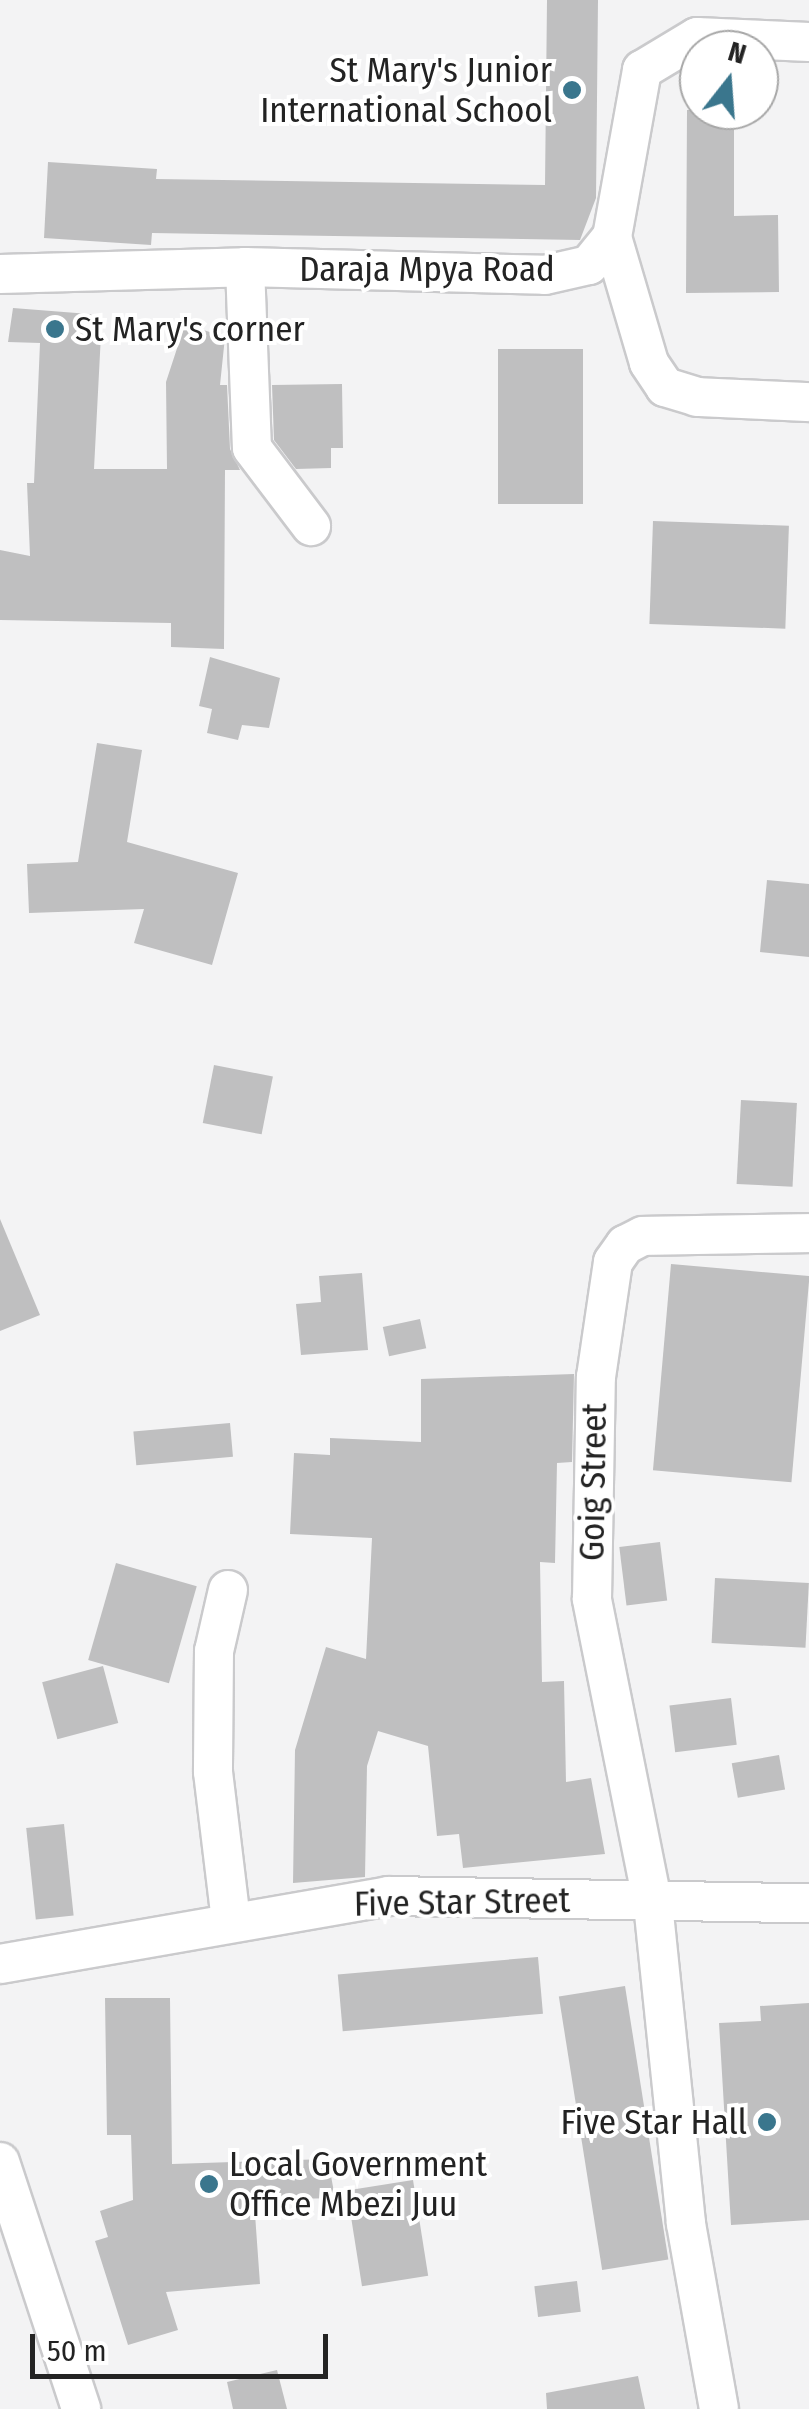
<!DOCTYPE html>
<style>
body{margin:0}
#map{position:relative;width:809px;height:2409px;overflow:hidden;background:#f3f3f4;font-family:"Fira Sans Condensed",sans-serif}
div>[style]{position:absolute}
.building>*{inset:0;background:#bfbfc0;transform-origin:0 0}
.roads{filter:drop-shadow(2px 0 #cacacc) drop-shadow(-2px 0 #cacacc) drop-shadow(0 2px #cacacc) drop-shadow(0 -2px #cacacc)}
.street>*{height:38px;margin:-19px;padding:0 19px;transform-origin:19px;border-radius:19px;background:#fff}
.dots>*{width:28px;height:28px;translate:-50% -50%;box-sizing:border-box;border:5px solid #fff;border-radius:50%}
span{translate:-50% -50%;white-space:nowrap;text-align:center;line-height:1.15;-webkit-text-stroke:8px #fff;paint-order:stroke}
.poi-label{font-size:35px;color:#232323}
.right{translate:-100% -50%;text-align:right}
.left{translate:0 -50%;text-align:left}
.street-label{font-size:35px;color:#232323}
.north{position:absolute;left:679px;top:30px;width:100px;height:100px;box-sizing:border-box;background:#fff;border:2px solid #a7a7a7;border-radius:50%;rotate:17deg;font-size:28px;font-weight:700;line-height:40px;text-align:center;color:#232323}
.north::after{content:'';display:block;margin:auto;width:35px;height:45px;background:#3a768d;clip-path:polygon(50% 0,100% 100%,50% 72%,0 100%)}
.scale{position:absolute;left:30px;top:2334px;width:298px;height:45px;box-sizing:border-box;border:5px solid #232323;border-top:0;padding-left:12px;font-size:30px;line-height:35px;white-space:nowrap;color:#232323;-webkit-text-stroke:8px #fff;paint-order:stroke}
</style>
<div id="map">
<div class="building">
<div style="clip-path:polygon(547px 0,598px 0,596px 198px,580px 240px,152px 233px,151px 245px,44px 238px,48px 162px,157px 169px,156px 179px,545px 185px)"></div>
<div style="clip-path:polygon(687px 110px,734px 110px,734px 216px,778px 215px,779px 292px,686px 293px)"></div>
<div style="clip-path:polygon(13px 308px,102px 315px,94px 469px,167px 469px,166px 382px,185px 324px,225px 337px,220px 385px,227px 385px,230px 449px,240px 470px,225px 470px,224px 649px,171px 647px,171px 623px,0 620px,0 550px,30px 556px,27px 483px,34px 483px,40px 343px,8px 342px)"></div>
<div style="left:498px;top:349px;width:85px;height:155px"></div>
<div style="clip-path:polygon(342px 384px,343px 448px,331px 448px,331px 468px,296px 469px,274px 440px,272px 385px)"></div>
<div style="left:653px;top:521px;width:136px;height:103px;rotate:2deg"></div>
<div style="clip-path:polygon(210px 657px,280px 678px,269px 728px,242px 725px,238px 740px,207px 733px,212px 709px,199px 706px)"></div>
<div style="clip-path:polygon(97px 743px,142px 750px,127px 842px,238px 873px,212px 965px,134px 943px,144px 909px,29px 913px,27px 864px,78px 862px)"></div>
<div style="clip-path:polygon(767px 880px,809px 884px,809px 957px,760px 952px)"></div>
<div style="left:214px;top:1065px;width:60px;height:59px;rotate:11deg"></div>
<div style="left:741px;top:1100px;width:56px;height:84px;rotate:3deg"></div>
<div style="clip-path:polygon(0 1219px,40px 1315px,0 1331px)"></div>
<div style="left:671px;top:1264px;width:139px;height:207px;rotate:5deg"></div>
<div style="clip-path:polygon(362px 1273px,368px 1350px,301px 1355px,296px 1304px,321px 1302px,319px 1276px)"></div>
<div style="left:420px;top:1319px;width:30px;height:38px;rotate:78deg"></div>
<div style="clip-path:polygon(574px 1374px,572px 1462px,557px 1463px,555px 1563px,540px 1562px,542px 1682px,564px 1681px,566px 1782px,591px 1778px,605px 1854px,463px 1868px,459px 1834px,437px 1836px,428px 1746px,378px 1731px,367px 1766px,365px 1877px,293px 1883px,295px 1750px,326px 1647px,366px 1659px,372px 1538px,290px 1534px,294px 1453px,330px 1455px,330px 1438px,421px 1442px,421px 1379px)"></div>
<div style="left:230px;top:1423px;width:34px;height:97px;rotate:85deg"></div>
<div style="left:660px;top:1542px;width:59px;height:41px;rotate:83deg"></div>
<div style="left:116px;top:1563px;width:84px;height:101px;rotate:16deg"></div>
<div style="left:715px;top:1578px;width:94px;height:65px;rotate:3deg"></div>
<div style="left:103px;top:1666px;width:59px;height:63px;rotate:75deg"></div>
<div style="left:731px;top:1698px;width:47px;height:62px;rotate:83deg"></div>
<div style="left:779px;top:1755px;width:35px;height:48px;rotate:80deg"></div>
<div style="left:64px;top:1824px;width:92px;height:38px;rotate:84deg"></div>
<div style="left:538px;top:1957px;width:57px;height:201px;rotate:85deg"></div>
<div style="left:625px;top:1986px;width:277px;height:67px;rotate:81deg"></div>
<div style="clip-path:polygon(105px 1998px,170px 1998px,172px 2164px,328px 2159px,335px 2198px,254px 2200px,260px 2284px,166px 2292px,178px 2330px,128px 2345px,95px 2241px,108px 2237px,100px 2211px,133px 2200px,131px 2135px,107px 2135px)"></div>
<div style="clip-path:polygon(809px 2003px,809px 2220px,731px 2225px,719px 2023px,761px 2021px,760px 2006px)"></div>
<div style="left:413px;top:2180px;width:97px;height:67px;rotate:81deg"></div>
<div style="left:577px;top:2281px;width:31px;height:43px;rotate:83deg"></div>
<div style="clip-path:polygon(277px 2370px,287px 2409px,233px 2409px,227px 2382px)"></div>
<div style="clip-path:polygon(638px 2376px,645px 2409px,547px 2409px,546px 2393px)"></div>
</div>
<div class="roads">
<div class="street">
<div style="left:612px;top:237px;width:131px;rotate:73.6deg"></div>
<div style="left:649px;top:363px;width:29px;rotate:56deg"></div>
<div style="left:665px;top:387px;width:34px;rotate:17deg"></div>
<div style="left:697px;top:397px;width:112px;rotate:2.6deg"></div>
<div style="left:245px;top:267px;width:181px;rotate:87.8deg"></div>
<div style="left:252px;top:448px;width:98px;rotate:52.9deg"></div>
<div style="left:0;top:274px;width:245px;rotate:-1.6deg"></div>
<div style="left:245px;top:267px;width:300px;rotate:1.5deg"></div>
<div style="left:545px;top:275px;width:45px;rotate:-12.8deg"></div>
<div style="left:589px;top:265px;width:36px;rotate:-51deg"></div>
<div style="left:612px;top:237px;width:170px;rotate:-79.8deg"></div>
<div style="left:642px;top:70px;width:64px;rotate:-31deg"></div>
<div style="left:697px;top:37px;width:112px;rotate:2.6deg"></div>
<div style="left:228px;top:1590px;width:63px;rotate:102.9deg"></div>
<div style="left:214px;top:1651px;width:121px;rotate:90.5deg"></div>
<div style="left:213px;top:1772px;width:150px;rotate:83.1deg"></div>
<div style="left:0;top:1964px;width:394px;rotate:-9.9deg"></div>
<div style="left:388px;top:1896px;width:421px;rotate:1deg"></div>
<div style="left:0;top:2162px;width:260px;rotate:71.8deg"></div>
<div style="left:719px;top:2409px;width:189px;rotate:-100.1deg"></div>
<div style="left:686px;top:2223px;width:320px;rotate:-95.9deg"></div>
<div style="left:653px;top:1905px;width:312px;rotate:-101.3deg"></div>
<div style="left:592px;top:1599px;width:222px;rotate:-89deg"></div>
<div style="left:596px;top:1377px;width:116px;rotate:-81.6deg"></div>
<div style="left:613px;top:1262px;width:21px;rotate:-55deg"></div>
<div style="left:625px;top:1245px;width:20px;rotate:-27deg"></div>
<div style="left:643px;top:1236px;width:166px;rotate:-1deg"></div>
</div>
</div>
<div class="dots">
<div style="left:572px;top:90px;background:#3a768d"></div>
<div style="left:55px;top:329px;background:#3a768d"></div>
<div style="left:767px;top:2122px;background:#3a768d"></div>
<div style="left:209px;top:2184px;background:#3a768d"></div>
</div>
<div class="poi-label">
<span class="right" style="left:552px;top:90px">St Mary's Junior<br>International School</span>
<span class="left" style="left:75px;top:329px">St Mary's corner</span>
<span class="right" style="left:747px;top:2122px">Five Star Hall</span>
<span class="left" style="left:229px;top:2184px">Local Government<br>Office Mbezi Juu</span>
</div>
<div class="street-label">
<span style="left:427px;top:269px">Daraja Mpya Road</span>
<span style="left:593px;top:1482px;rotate:-89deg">Goig Street</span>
<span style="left:462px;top:1902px;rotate:-1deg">Five Star Street</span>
</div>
<div class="north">N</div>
<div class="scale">50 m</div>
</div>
